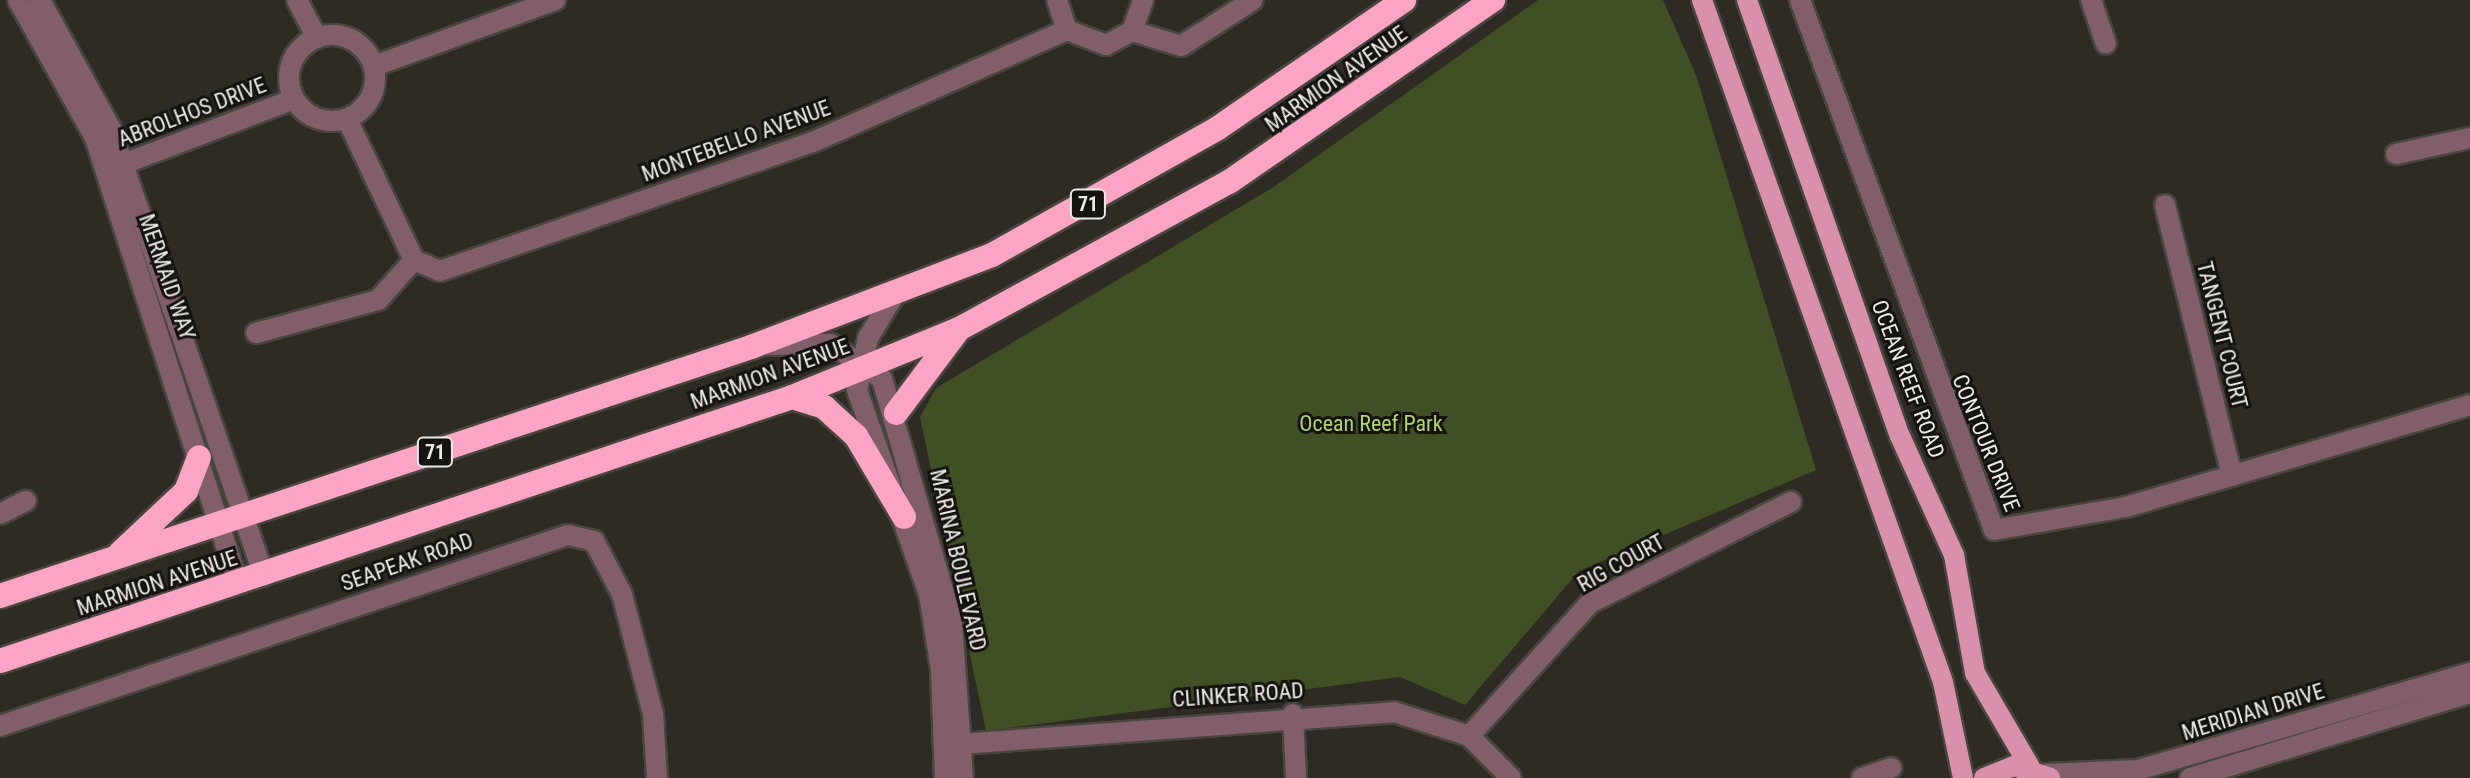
<!DOCTYPE html>
<style>
body{margin:0}
#map{position:relative;width:2470px;height:778px;overflow:hidden;background:#2d2b24;font-family:"Roboto Condensed",sans-serif}
div>[style]{position:absolute}
.green>*{inset:0;background:#414f24}
.roads{filter:drop-shadow(2px 0 #48463f) drop-shadow(-2px 0 #48463f) drop-shadow(0 2px #48463f) drop-shadow(0 -2px #48463f)}
.minor>*{height:20px;margin:-10px;padding:0 10px;transform-origin:10px;border-radius:10px;background:#825e6a}
.minor>.ring{margin:-10px;padding:0;box-sizing:content-box;background:none;border:20px solid #825e6a;border-radius:50%}
.major>*{height:20px;margin:-10px;padding:0 10px;transform-origin:10px;border-radius:10px;background:#d990aa}
.highway>*{height:24px;margin:-12px;padding:0 12px;transform-origin:12px;border-radius:12px;background:#fca4c3}
span{translate:-50% -50%;white-space:nowrap;text-align:center;line-height:1.15;-webkit-text-stroke:6px #141310;paint-order:stroke}
.shield-label span{padding:2px 6px;background:#141310;border:2px solid;border-radius:6px;-webkit-text-stroke-width:0}
.shield-label{font-size:20px;color:#eceae6;font-weight:700}
.street-label{font-size:22px;color:#eceae6}
.park-label{font-size:22px;color:#b1d56b}
</style>
<div id="map">
<div class="green">
<div style="clip-path:polygon(1538px 0,1663px 0,1696px 75px,1816px 470px,1579px 571px,1465px 705px,1400px 677px,986px 731px,920px 417px,936px 388px,1272px 188px)"></div>
</div>
<div class="roads">
<div class="minor">
<div style="left:18px;top:0;width:158px;rotate:60.8deg"></div>
<div style="left:95px;top:138px;width:468px;rotate:72.2deg"></div>
<div style="left:40px;top:0;width:147px;rotate:61.2deg"></div>
<div style="left:111px;top:129px;width:472px;rotate:71.1deg"></div>
<div style="left:297px;top:0;width:43px;rotate:62.2deg"></div>
<div style="left:1057px;top:0;width:32px;rotate:72deg"></div>
<div style="left:1067px;top:30px;width:42px;rotate:21deg"></div>
<div style="left:1106px;top:45px;width:30px;rotate:-28deg"></div>
<div style="left:1132px;top:31px;width:33px;rotate:-70deg"></div>
<div style="left:1800px;top:0;width:564px;rotate:69.9deg"></div>
<div style="left:1994px;top:530px;width:134px;rotate:-9.9deg"></div>
<div style="left:2126px;top:507px;width:359px;rotate:-16.5deg"></div>
<div style="left:2091px;top:0;width:46px;rotate:71.2deg"></div>
<div style="left:1132px;top:31px;width:51px;rotate:17deg"></div>
<div style="left:1181px;top:46px;width:85px;rotate:-32.6deg"></div>
<div class="ring" style="left:289px;top:35px;width:66px;height:66px"></div>
<div style="left:374px;top:66px;width:193px;rotate:-20deg"></div>
<div style="left:347px;top:119px;width:156px;rotate:64.6deg"></div>
<div style="left:414px;top:260px;width:28px;rotate:23deg"></div>
<div style="left:440px;top:271px;width:397px;rotate:-19.1deg"></div>
<div style="left:815px;top:141px;width:275px;rotate:-23.8deg"></div>
<div style="left:2396px;top:154px;width:76px;rotate:-12.2deg"></div>
<div style="left:110px;top:169px;width:197px;rotate:-20.8deg"></div>
<div style="left:2165px;top:205px;width:279px;rotate:76.1deg"></div>
<div style="left:893px;top:297px;width:48px;rotate:121.4deg"></div>
<div style="left:868px;top:338px;width:53px;rotate:101.9deg"></div>
<div style="left:857px;top:390px;width:216px;rotate:70.6deg"></div>
<div style="left:929px;top:594px;width:77px;rotate:81deg"></div>
<div style="left:941px;top:670px;width:108px;rotate:87.9deg"></div>
<div style="left:256px;top:333px;width:126px;rotate:-15.1deg"></div>
<div style="left:378px;top:300px;width:54px;rotate:-48deg"></div>
<div style="left:769px;top:345px;width:62px;rotate:-0.9deg"></div>
<div style="left:831px;top:344px;width:62px;rotate:34.5deg"></div>
<div style="left:882px;top:379px;width:252px;rotate:73.9deg"></div>
<div style="left:952px;top:621px;width:157px;rotate:86deg"></div>
<div style="left:0;top:514px;width:29px;rotate:-27deg"></div>
<div style="left:1293px;top:714px;width:64px;rotate:87.3deg"></div>
<div style="left:0;top:726px;width:599px;rotate:-18.59deg"></div>
<div style="left:568px;top:535px;width:27px;rotate:13deg"></div>
<div style="left:594px;top:541px;width:60px;rotate:62.2deg"></div>
<div style="left:622px;top:594px;width:124px;rotate:75.5deg"></div>
<div style="left:653px;top:714px;width:64px;rotate:86.4deg"></div>
<div style="left:1469px;top:736px;width:180px;rotate:-47.7deg"></div>
<div style="left:1590px;top:603px;width:225px;rotate:-26.7deg"></div>
<div style="left:947px;top:745px;width:448px;rotate:-4.2deg"></div>
<div style="left:1394px;top:712px;width:79px;rotate:17.7deg"></div>
<div style="left:1469px;top:736px;width:59px;rotate:45deg"></div>
<div style="left:2046px;top:774px;width:92px;rotate:-2.5deg"></div>
<div style="left:2138px;top:770px;width:346px;rotate:-16.3deg"></div>
<div style="left:1862px;top:778px;width:31px;rotate:-19deg"></div>
<div style="left:2190px;top:778px;width:293px;rotate:-16.9deg"></div>
</div>
<div class="major">
<div style="left:1702px;top:0;width:723px;rotate:70.54deg"></div>
<div style="left:1943px;top:682px;width:98px;rotate:78.2deg"></div>
<div style="left:1747px;top:0;width:462px;rotate:70.7deg"></div>
<div style="left:1900px;top:436px;width:131px;rotate:65.6deg"></div>
<div style="left:1954px;top:555px;width:120px;rotate:79.9deg"></div>
<div style="left:1975px;top:673px;width:109px;rotate:59.7deg"></div>
<div style="left:1984px;top:778px;width:32px;rotate:-22deg"></div>
<div style="left:2014px;top:766px;width:38px;rotate:18deg"></div>
</div>
<div class="highway">
<div style="left:792px;top:397px;width:34px;rotate:17deg"></div>
<div style="left:824px;top:407px;width:43px;rotate:42.2deg"></div>
<div style="left:856px;top:436px;width:94px;rotate:59.3deg"></div>
<div style="left:896px;top:413px;width:105px;rotate:-53.1deg"></div>
<div style="left:120px;top:553px;width:91px;rotate:-43.2deg"></div>
<div style="left:186px;top:491px;width:36px;rotate:-69deg"></div>
<div style="left:0;top:596px;width:791px;rotate:-18.34deg"></div>
<div style="left:751px;top:347px;width:258px;rotate:-20.9deg"></div>
<div style="left:992px;top:255px;width:259px;rotate:-29.3deg"></div>
<div style="left:1218px;top:128px;width:226px;rotate:-34.5deg"></div>
<div style="left:0;top:661px;width:835px;rotate:-18.43deg"></div>
<div style="left:792px;top:397px;width:180px;rotate:-22.2deg"></div>
<div style="left:959px;top:329px;width:307px;rotate:-28.6deg"></div>
<div style="left:1229px;top:182px;width:321px;rotate:-34.6deg"></div>
</div>
</div>
<div class="shield-label">
<span style="left:1088px;top:204px">71</span>
<span style="left:435px;top:452px">71</span>
</div>
<div class="street-label">
<span style="left:1336px;top:79px;rotate:-35deg">MARMION AVENUE</span>
<span style="left:192px;top:112px;rotate:-21deg">ABROLHOS DRIVE</span>
<span style="left:736px;top:141px;rotate:-20deg">MONTEBELLO AVENUE</span>
<span style="left:167px;top:277px;rotate:71deg">MERMAID WAY</span>
<span style="left:2222px;top:335px;rotate:76deg">TANGENT COURT</span>
<span style="left:770px;top:374px;rotate:-20deg">MARMION AVENUE</span>
<span style="left:1908px;top:379px;rotate:69deg">OCEAN REEF ROAD</span>
<span style="left:1986px;top:443px;rotate:68deg">CONTOUR DRIVE</span>
<span style="left:958px;top:560px;rotate:77deg">MARINA BOULEVARD</span>
<span style="left:407px;top:562px;rotate:-19deg">SEAPEAK ROAD</span>
<span style="left:1621px;top:563px;rotate:-29deg">RIG COURT</span>
<span style="left:157px;top:583px;rotate:-18deg">MARMION AVENUE</span>
<span style="left:1238px;top:695px;rotate:-4deg">CLINKER ROAD</span>
<span style="left:2253px;top:712px;rotate:-17deg">MERIDIAN DRIVE</span>
</div>
<div class="park-label">
<span style="left:1371px;top:424px">Ocean Reef Park</span>
</div>
</div>
